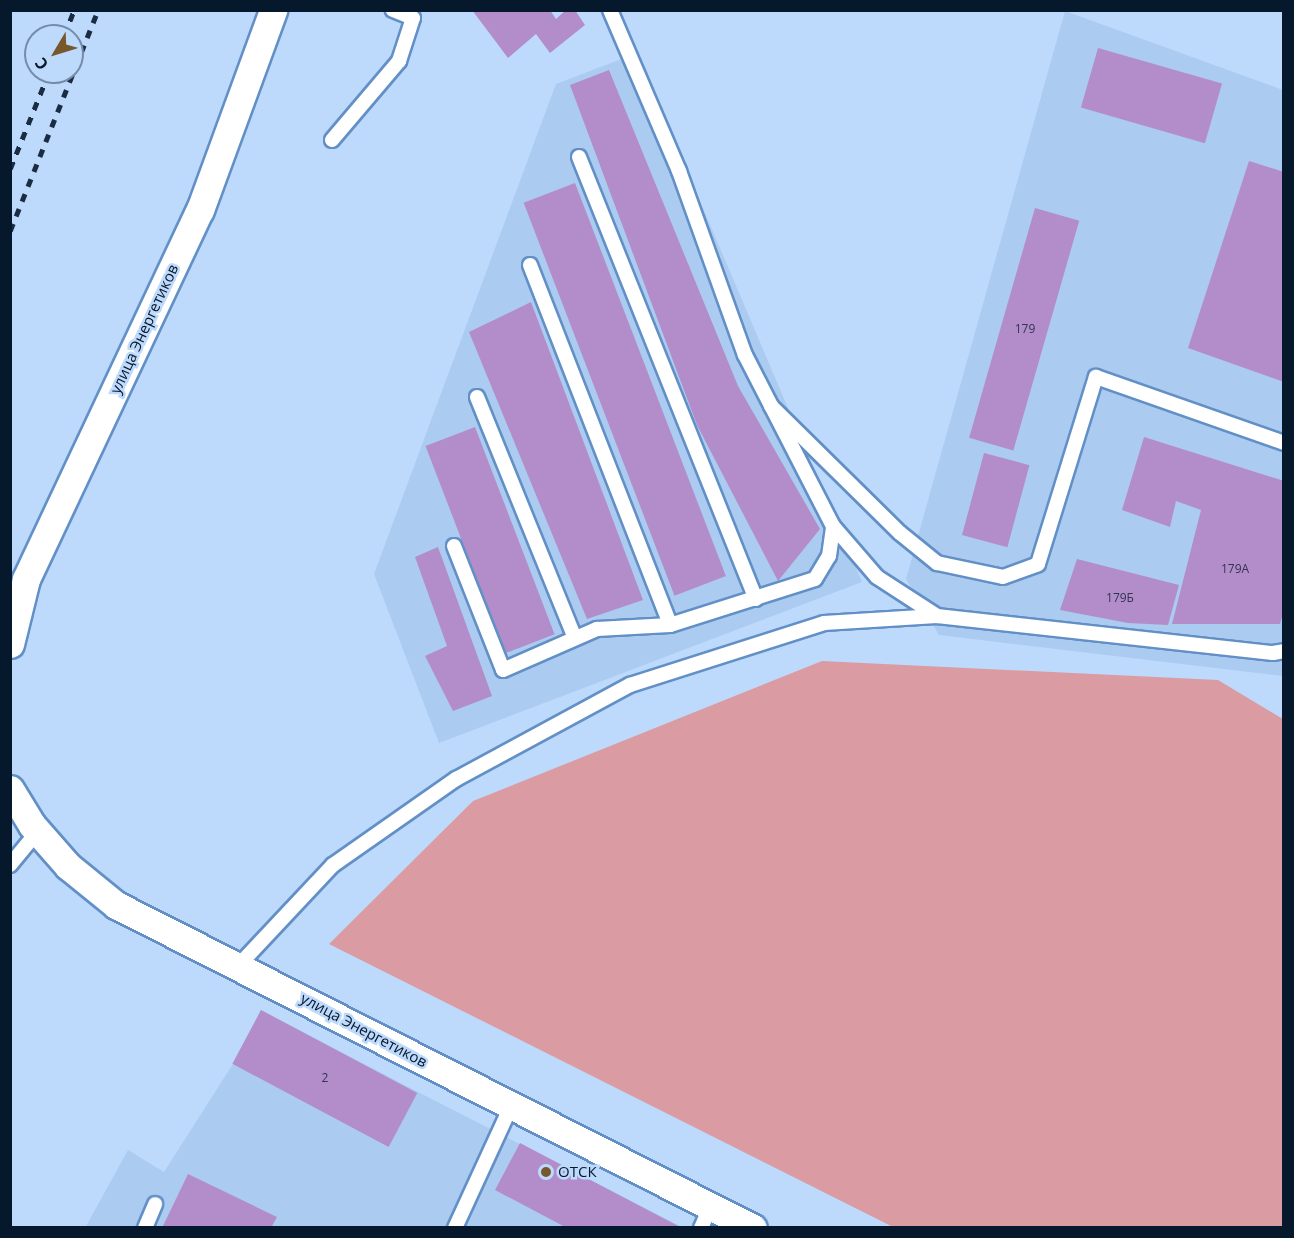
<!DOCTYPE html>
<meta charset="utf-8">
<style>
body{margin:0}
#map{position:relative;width:1294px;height:1238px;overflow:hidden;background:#bddafc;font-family:"Open Sans",sans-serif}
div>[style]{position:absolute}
.built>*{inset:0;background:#abcbf0}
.green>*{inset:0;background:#da9ca2}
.building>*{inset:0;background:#b38dc9;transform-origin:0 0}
.roads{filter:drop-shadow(2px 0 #6290c6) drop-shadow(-2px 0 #6290c6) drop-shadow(0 2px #6290c6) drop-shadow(0 -2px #6290c6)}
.service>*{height:14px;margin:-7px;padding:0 7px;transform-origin:7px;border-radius:7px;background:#fff}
.minor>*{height:27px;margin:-13.5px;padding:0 13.5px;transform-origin:13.5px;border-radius:13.5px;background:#fff}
.rail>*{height:4.5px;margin-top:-2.25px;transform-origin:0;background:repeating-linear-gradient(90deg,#192c41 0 8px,transparent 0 16px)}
.dots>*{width:16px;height:16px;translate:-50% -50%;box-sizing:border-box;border:3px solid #bddafc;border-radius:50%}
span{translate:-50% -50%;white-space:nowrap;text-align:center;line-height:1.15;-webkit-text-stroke:5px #bddafc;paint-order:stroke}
.number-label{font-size:12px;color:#313553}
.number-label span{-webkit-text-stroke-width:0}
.street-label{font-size:15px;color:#06182c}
.poi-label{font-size:15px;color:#06182c}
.left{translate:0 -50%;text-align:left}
.frame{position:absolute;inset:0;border:12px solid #06182c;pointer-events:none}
.north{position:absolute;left:24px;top:24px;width:60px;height:60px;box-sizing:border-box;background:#bddafc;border:2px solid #748ca9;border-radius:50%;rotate:232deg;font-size:16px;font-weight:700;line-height:24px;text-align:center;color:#06182c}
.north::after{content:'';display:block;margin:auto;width:21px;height:27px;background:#77582d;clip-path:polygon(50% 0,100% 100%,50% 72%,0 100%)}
</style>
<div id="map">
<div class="built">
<div style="clip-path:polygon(1065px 11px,1283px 90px,1283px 676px,939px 635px,906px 579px)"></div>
<div style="clip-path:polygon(637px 53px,862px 582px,439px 743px,374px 574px,556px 84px)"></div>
<div style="clip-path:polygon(261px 1010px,418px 1092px,682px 1227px,85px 1228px,128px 1150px,164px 1172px,233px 1064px)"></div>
</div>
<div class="green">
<div style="clip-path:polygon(822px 661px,1218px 680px,1283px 719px,1283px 1227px,893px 1227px,329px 944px,473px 801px)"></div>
</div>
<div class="building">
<div style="clip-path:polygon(472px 10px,550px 10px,556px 19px,566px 10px,575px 10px,585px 25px,550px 53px,536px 34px,508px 58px)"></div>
<div style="left:1098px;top:48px;width:129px;height:62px;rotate:16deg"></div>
<div style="clip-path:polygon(609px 70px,738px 386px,820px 529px,778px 581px,697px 425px,570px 85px)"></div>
<div style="clip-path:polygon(1249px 161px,1284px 172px,1284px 382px,1188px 348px)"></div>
<div style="left:575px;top:183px;width:421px;height:55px;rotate:69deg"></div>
<div style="left:1035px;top:208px;width:46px;height:239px;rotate:16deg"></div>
<div style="clip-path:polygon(531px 302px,643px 600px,587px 619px,469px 332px)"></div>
<div style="left:475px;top:427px;width:222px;height:53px;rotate:69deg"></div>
<div style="clip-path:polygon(1144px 437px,1284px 481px,1284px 610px,1280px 624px,1172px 624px,1201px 510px,1176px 501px,1170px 527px,1122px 510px)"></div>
<div style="left:984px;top:453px;width:47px;height:85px;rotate:15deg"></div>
<div style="clip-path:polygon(438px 547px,492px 696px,453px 711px,425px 656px,447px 646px,415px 557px)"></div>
<div style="clip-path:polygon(1077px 559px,1179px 585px,1168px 625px,1128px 623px,1060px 610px)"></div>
<div style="left:261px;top:1010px;width:177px;height:61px;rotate:28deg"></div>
<div style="clip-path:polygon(520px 1143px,682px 1228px,567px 1228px,495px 1190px)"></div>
<div style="clip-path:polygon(188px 1174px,277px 1217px,271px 1228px,162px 1228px)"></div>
</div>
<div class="roads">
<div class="service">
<div style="left:610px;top:10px;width:175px;rotate:66.8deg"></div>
<div style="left:679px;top:171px;width:195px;rotate:70.3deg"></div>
<div style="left:745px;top:355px;width:192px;rotate:62.8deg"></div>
<div style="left:833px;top:526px;width:67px;rotate:49.2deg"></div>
<div style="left:877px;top:577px;width:72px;rotate:33deg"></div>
<div style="left:332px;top:140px;width:104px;rotate:-49.7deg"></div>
<div style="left:399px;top:61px;width:45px;rotate:-72deg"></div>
<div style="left:413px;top:18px;width:22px;rotate:-158deg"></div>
<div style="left:579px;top:157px;width:476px;rotate:68.2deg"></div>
<div style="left:530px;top:265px;width:386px;rotate:68.7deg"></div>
<div style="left:477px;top:397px;width:260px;rotate:67.9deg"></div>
<div style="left:771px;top:406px;width:181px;rotate:44.6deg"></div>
<div style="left:900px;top:533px;width:48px;rotate:39deg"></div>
<div style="left:937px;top:563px;width:67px;rotate:12deg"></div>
<div style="left:1003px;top:577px;width:37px;rotate:-20deg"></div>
<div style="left:1038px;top:564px;width:196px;rotate:-72.8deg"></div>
<div style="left:1096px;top:377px;width:199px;rotate:19.3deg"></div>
<div style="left:454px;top:546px;width:133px;rotate:68.4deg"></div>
<div style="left:503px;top:670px;width:103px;rotate:-23.6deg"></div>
<div style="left:597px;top:629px;width:73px;rotate:-3.1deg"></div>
<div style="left:670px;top:625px;width:152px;rotate:-17.6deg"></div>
<div style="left:815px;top:579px;width:27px;rotate:-59deg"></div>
<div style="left:829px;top:556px;width:30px;rotate:-82deg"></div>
<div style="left:10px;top:865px;width:44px;rotate:-50.5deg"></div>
<div style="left:239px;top:965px;width:137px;rotate:-46.8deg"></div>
<div style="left:333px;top:865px;width:150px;rotate:-35deg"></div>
<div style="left:456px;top:779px;width:198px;rotate:-28.4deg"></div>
<div style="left:630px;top:685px;width:204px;rotate:-17.7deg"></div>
<div style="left:824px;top:623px;width:113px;rotate:-3.5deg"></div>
<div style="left:937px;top:616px;width:338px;rotate:6.3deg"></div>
<div style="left:1273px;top:653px;width:11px;rotate:-10deg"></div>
<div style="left:145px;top:1228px;width:26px;rotate:-67deg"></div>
<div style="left:455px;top:1228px;width:134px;rotate:-65.3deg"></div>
<div style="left:701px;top:1228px;width:24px;rotate:-66deg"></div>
</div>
<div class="minor">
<div style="left:10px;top:644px;width:67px;rotate:-76.2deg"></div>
<div style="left:26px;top:579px;width:408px;rotate:-64.8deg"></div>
<div style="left:200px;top:210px;width:213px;rotate:-69.9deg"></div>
<div style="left:10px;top:789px;width:42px;rotate:58.6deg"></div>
<div style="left:32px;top:825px;width:55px;rotate:48.7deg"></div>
<div style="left:68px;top:866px;width:62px;rotate:39.1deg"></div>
<div style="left:116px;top:905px;width:714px;rotate:26.89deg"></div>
</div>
</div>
<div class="rail">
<div style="left:64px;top:36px;width:28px;rotate:-69deg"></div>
<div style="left:10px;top:169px;width:105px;rotate:-68.1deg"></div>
<div style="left:10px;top:231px;width:238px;rotate:-68.3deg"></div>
</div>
<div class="dots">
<div style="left:546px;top:1172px;background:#77582d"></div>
</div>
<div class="number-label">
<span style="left:1025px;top:329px">179</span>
<span style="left:1235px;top:569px">179А</span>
<span style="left:1120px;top:598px">179Б</span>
<span style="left:325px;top:1078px">2</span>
</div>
<div class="street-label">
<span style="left:144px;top:329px;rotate:-65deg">улица Энергетиков</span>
<span style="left:364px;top:1030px;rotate:28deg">улица Энергетиков</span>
</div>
<div class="poi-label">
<span class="left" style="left:558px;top:1172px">ОТСК</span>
</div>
<div class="frame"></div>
<div class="north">С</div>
</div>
